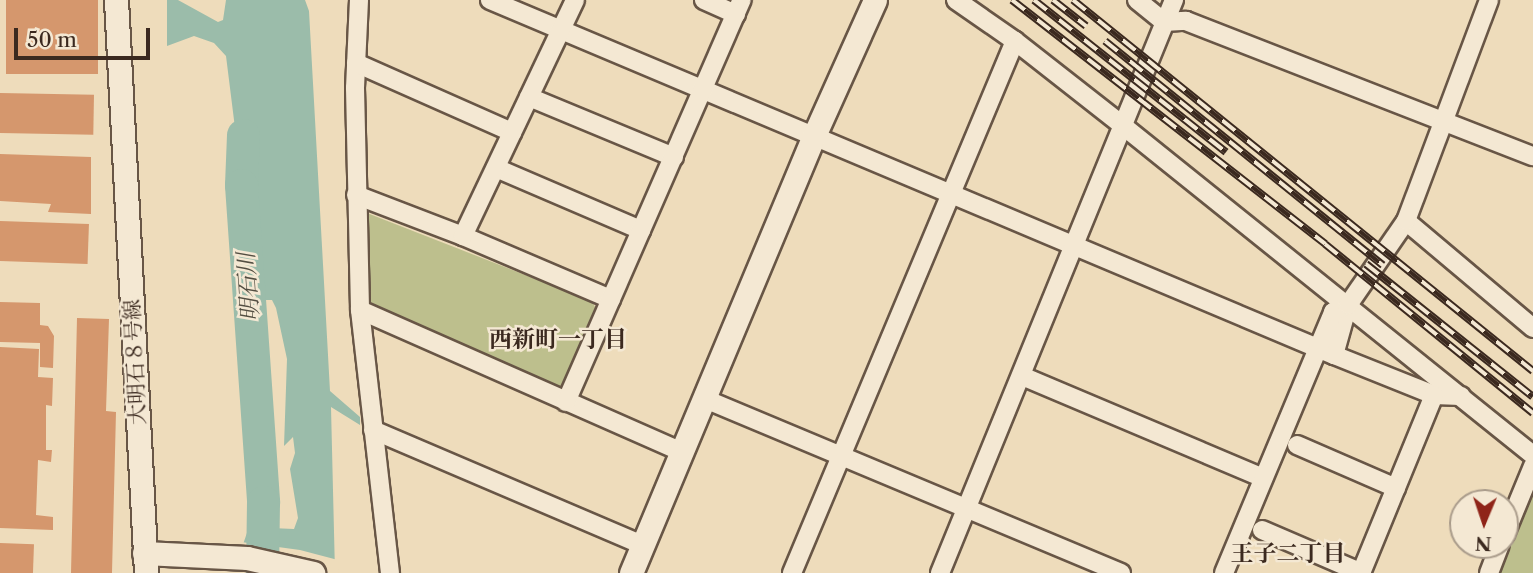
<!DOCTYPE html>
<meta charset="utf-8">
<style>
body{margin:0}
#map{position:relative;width:1533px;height:573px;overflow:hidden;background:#eedcbb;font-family:"Libre Caslon Text","Noto Serif JP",serif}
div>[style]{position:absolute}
.green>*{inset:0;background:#bdbf8d}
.water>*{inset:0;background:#9bbcaa}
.pier>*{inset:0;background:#eedcbb}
.river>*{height:33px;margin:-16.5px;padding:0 16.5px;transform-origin:16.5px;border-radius:16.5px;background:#9bbcaa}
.building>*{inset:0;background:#d5976d;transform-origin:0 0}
.roads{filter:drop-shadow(2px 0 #685646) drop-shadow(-2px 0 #685646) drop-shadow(0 2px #685646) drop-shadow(0 -2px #685646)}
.minor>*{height:18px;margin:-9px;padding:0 9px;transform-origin:9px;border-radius:9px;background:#f4e8d3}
.tertiary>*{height:23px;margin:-11.5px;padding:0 11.5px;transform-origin:11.5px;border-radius:11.5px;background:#f4e8d3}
.rail>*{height:8px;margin-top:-4px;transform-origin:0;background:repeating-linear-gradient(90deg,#f4e8d3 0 16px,#3b291f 0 32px);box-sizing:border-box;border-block:2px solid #3b291f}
span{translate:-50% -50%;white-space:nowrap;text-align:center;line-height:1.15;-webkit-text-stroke:5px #f4e8d3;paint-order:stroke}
.street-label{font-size:21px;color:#3b291f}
.water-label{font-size:23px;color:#534e42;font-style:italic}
.neighbourhood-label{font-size:23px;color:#3b291f;font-weight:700}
.north{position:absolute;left:1449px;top:489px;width:70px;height:70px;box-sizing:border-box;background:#f4e8d3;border:2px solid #aa9c8b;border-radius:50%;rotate:182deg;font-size:19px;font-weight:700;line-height:28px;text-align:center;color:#3b291f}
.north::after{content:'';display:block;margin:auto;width:24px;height:32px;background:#8f2418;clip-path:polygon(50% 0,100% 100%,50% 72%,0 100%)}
.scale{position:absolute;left:14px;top:28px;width:136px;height:32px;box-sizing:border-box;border:4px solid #3b291f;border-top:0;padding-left:9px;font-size:21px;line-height:24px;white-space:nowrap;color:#3b291f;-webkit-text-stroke:5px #f4e8d3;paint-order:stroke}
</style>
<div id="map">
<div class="green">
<div style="clip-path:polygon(367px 213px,592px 301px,598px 313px,563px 386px,554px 389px,368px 306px,362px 218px)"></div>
<div style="clip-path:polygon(1533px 489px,1533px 573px,1499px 573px)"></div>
</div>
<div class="water">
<div style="clip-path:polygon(167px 0,178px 0,218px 22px,223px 20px,226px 0,305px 0,309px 11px,330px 391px,360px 417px,360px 425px,331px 407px,335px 573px,239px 556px,249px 527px,294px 529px,298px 518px,290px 469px,295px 453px,293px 437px,284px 446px,287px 359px,276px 308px,272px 300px,266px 300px,256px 360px,240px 396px,244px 307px,250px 283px,231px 242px,236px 228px,246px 216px,226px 56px,214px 43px,194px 36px,167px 46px)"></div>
</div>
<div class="pier">
<div style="clip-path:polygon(241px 542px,300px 550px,338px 560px,339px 573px,248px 573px,240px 567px,236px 555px)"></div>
</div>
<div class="river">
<div style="left:243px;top:135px;width:50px;rotate:92.3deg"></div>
<div style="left:241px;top:185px;width:318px;rotate:86deg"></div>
<div style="left:263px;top:502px;width:71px;rotate:90.8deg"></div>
</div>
<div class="building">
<div style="left:6px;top:0;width:92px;height:74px"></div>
<div style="left:0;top:93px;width:94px;height:40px;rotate:1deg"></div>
<div style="clip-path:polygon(0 154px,91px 157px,91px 214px,48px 212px,51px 204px,0 201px)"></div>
<div style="left:0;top:221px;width:89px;height:40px;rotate:2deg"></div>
<div style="clip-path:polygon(0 302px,40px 303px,40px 325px,48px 326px,54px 336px,53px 368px,40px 367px,40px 343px,0 342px)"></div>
<div style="clip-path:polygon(77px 318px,109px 319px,106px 411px,116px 412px,112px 573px,71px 573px)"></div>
<div style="clip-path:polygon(0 347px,39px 349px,38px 377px,53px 378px,52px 406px,46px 405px,46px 450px,52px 450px,51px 462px,38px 460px,36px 515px,53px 517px,53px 530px,0 528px)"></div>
<div style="left:0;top:543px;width:34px;height:30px;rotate:2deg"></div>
</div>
<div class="roads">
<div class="minor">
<div style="left:359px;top:0;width:88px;rotate:92.6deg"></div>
<div style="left:355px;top:88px;width:222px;rotate:88.7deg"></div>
<div style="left:360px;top:310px;width:265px;rotate:83.5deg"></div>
<div style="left:490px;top:0;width:916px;rotate:22.81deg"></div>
<div style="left:1334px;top:355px;width:108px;rotate:21.8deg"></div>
<div style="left:1434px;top:395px;width:27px;rotate:2deg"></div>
<div style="left:704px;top:0;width:35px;rotate:24deg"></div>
<div style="left:956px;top:0;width:72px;rotate:34.8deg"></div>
<div style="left:1015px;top:41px;width:136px;rotate:38.1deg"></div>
<div style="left:1122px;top:125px;width:527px;rotate:38.76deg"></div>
<div style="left:1137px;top:0;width:35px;rotate:39deg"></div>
<div style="left:1164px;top:22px;width:22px;rotate:-3deg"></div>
<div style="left:1186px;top:21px;width:372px;rotate:21.3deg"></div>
<div style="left:356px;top:63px;width:171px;rotate:23.9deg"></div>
<div style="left:529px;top:97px;width:157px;rotate:22.5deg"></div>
<div style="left:496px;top:168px;width:158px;rotate:23.2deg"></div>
<div style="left:356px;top:195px;width:115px;rotate:21deg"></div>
<div style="left:463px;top:236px;width:161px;rotate:23.1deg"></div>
<div style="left:1406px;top:221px;width:166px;rotate:40.1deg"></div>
<div style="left:463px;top:236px;width:261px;rotate:-64.6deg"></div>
<div style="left:360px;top:310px;width:352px;rotate:23.8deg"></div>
<div style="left:1334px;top:355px;width:52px;rotate:-74.4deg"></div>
<div style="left:1022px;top:376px;width:262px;rotate:22.9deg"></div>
<div style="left:705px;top:399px;width:451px;rotate:22.7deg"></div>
<div style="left:566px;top:402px;width:439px;rotate:-66.4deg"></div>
<div style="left:373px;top:430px;width:293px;rotate:23.1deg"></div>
<div style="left:1297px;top:445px;width:108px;rotate:23.5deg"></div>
<div style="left:1262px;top:530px;width:109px;rotate:23.3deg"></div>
<div style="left:1505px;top:534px;width:74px;rotate:-67.6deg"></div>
<div style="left:792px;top:573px;width:577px;rotate:-67.26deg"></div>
<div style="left:940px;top:573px;width:619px;rotate:-67.79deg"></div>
<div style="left:1224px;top:573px;width:283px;rotate:-67.3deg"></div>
<div style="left:1333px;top:312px;width:17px;rotate:-25deg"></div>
<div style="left:1348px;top:305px;width:102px;rotate:-55.4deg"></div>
<div style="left:1406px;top:221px;width:236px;rotate:-69.4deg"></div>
<div style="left:1361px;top:573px;width:192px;rotate:-67.7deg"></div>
<div style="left:1489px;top:573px;width:30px;rotate:-69deg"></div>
</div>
<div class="tertiary">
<div style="left:116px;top:0;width:574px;rotate:87deg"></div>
<div style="left:144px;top:553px;width:103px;rotate:2.8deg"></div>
<div style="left:247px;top:558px;width:68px;rotate:12.8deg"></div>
<div style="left:631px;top:573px;width:472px;rotate:-67.3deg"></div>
<div style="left:813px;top:138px;width:151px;rotate:-65.8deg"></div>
</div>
</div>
<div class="rail">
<div style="left:1012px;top:0;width:397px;rotate:37.9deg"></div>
<div style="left:1325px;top:244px;width:268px;rotate:39.1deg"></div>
<div style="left:1034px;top:0;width:245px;rotate:38.4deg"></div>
<div style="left:1053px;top:0;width:42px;rotate:38.2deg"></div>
<div style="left:1073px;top:0;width:591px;rotate:38.89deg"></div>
<div style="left:1105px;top:41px;width:357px;rotate:38.9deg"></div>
<div style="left:1366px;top:264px;width:213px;rotate:38.5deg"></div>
</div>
<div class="street-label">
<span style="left:135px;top:362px;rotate:-93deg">大明石８号線</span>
</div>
<div class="water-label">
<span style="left:248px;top:287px;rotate:-94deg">明石川</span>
</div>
<div class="neighbourhood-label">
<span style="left:558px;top:339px">西新町一丁目</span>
<span style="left:1288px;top:553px">王子二丁目</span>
</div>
<div class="north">N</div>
<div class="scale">50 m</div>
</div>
